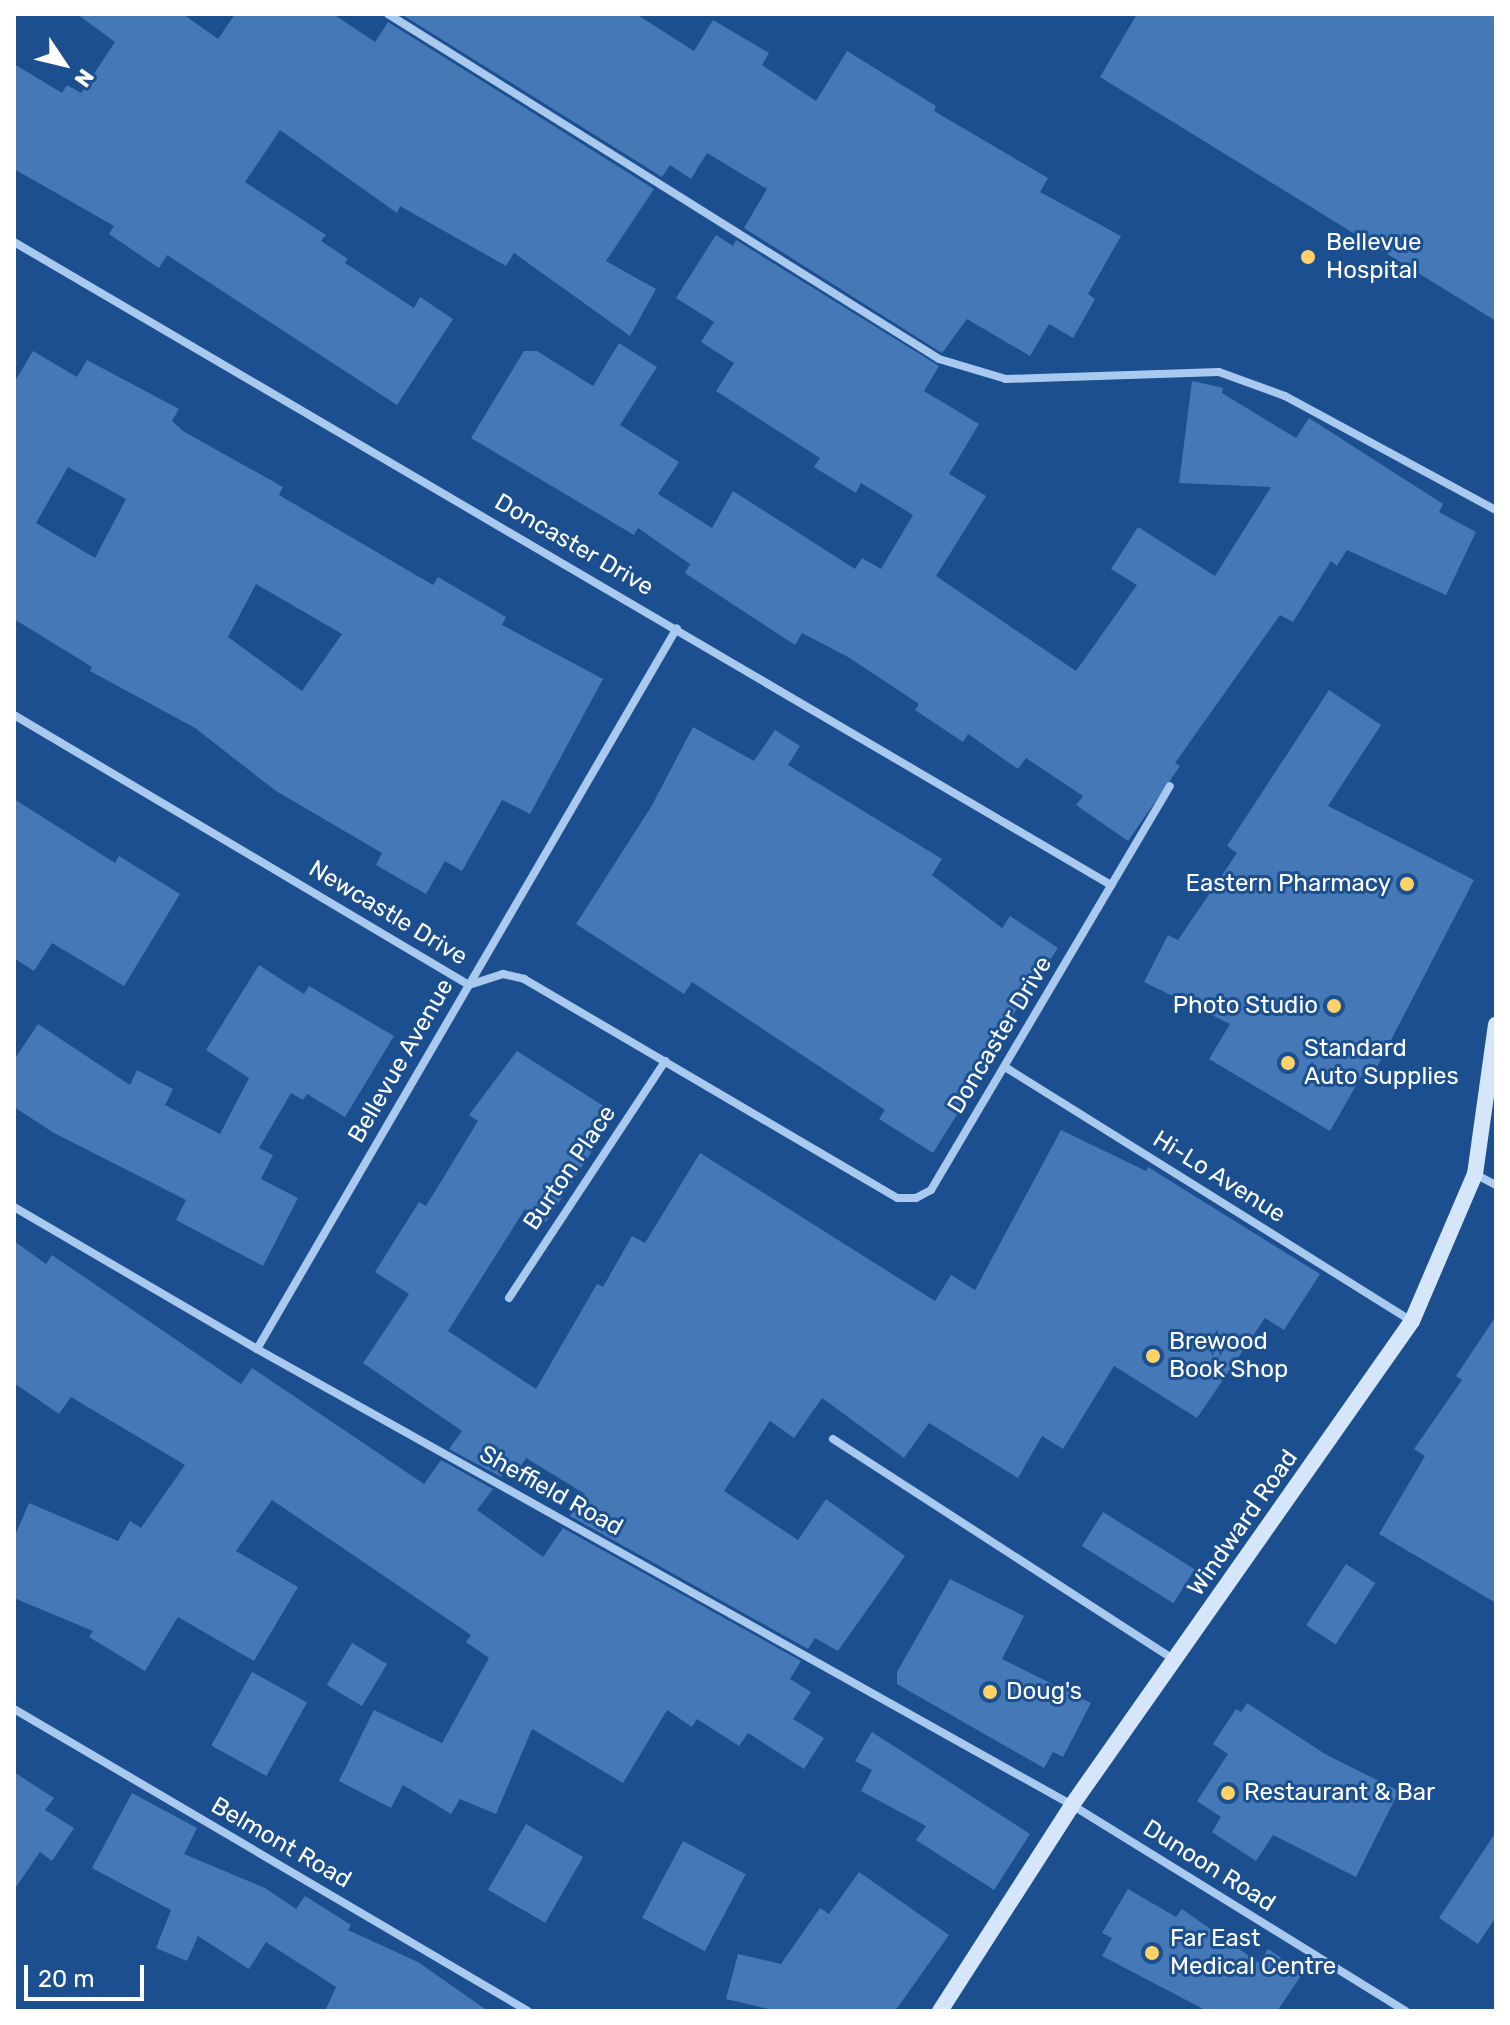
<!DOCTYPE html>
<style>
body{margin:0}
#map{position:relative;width:1510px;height:2025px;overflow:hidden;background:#1b4f8f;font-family:Rubik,sans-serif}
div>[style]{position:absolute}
.building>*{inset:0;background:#4478b7;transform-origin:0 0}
.street>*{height:8px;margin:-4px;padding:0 4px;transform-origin:4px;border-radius:4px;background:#a9c9ee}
.secondary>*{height:16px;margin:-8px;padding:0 8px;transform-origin:8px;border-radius:8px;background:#d6e6fa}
.dots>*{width:22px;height:22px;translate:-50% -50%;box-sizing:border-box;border:4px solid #1b4f8f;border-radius:50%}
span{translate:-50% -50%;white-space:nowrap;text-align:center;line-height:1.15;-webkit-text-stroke:6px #1b4f8f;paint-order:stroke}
.poi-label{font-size:24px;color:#fff}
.left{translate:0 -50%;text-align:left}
.right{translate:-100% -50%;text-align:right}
.street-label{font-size:24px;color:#fff}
.frame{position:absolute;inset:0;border:16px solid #fff;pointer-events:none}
.north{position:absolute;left:24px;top:24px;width:80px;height:80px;-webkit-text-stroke:6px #1b4f8f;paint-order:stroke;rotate:125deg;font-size:22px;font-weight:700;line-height:32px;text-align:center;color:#fff}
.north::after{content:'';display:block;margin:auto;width:28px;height:36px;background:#fff;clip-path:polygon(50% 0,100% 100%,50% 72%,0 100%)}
.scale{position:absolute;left:24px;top:1965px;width:120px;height:36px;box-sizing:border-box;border:4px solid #fff;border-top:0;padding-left:10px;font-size:24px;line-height:28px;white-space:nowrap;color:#fff;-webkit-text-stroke:6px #1b4f8f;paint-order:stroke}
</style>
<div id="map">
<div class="building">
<div style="clip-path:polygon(77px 14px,183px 14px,218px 39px,235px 14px,333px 14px,375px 42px,388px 22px,654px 189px,606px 261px,656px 289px,630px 336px,514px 253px,506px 266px,400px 206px,397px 213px,280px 130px,245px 182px,326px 235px,321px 241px,348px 259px,345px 263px,414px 308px,420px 297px,453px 319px,397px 405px,167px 255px,159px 268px,109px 234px,114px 226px,14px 169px,14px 64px,62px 93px,67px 85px,81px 93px,115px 42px)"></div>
<div style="clip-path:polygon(401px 14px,636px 14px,694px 51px,713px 20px,769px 53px,762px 65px,816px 101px,847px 51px,936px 106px,934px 111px,1048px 178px,1040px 192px,1121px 236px,1088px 294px,1095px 299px,1073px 338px,1049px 324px,1030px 356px,967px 319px,942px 353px,744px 228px,767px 189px,707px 153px,691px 179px,670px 165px,662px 177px)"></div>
<div style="clip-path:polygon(1137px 14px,1496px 14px,1496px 321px,1100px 77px)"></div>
<div style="clip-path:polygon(716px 235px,733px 246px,736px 240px,939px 366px,924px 391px,979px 424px,949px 474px,986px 496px,936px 576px,1076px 671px,1137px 585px,1111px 569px,1138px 527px,1215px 576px,1271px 487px,1179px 483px,1192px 381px,1223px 388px,1222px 393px,1296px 438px,1309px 418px,1443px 504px,1439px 512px,1476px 532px,1446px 595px,1347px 550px,1337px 566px,1331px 561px,1293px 622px,1280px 615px,1175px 763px,1180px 766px,1128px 841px,1076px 805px,1083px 796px,1026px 758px,1018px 769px,968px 734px,963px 742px,915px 710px,919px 704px,848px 657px,802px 633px,795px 645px,685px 573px,690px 564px,638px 528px,634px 535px,471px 438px,524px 351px,537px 351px,593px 386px,619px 343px,657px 367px,620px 425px,679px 462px,658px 494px,712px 528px,733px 491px,855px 569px,862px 558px,881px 569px,913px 515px,861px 483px,856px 493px,814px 467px,820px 458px,716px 391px,734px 363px,701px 342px,714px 322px,676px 298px)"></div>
<div style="clip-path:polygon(evenodd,33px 351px,77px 377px,87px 360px,179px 409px,172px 421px,183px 431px,283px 487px,279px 495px,433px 585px,438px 577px,506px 617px,502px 625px,603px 679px,530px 814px,502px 800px,462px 871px,445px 861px,426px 894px,376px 865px,382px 853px,276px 791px,195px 728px,90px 671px,92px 667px,14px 619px,14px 383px,33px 351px,68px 467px,126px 499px,95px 558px,36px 523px,68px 467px,33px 351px,256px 584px,342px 634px,302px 691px,228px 637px,256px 584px)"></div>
<div style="clip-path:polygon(1329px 690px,1381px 725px,1328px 806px,1474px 880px,1377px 1067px,1369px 1063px,1330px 1131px,1209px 1059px,1230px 1024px,1144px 982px,1168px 935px,1178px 940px,1237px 853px,1227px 846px)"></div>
<div style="clip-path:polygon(693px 727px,754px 761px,775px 730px,800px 746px,788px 765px,942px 859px,932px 875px,1002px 928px,1010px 916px,1058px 948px,994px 1043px,999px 1047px,933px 1153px,879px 1119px,885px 1110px,692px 982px,684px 994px,576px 924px,651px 807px)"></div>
<div style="clip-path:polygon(14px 799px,115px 863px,119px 856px,180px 894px,124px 986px,52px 943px,34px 971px,14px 958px)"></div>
<div style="clip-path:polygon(259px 965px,304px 994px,309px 986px,394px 1036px,345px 1117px,307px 1094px,303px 1100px,291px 1093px,259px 1148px,273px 1155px,261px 1179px,298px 1198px,263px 1266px,176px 1220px,186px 1200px,54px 1133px,14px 1107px,14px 1060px,38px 1024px,130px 1085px,137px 1070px,173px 1089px,165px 1105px,220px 1134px,249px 1078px,206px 1050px)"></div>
<div style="clip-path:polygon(517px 1051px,616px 1114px,546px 1222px,525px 1209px,448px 1331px,536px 1389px,597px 1284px,603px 1287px,632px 1236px,645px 1243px,700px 1153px,935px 1301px,951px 1275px,975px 1290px,1061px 1130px,1146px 1171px,1148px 1167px,1320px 1274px,1284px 1330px,1265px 1318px,1197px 1418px,1114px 1366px,1063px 1449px,1042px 1436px,1018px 1478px,929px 1423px,904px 1458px,822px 1398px,794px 1438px,770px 1421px,724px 1491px,798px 1540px,826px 1499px,905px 1556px,838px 1651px,815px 1638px,808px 1649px,570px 1516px,585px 1494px,526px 1458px,521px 1466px,512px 1461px,501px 1477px,449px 1449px,462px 1431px,363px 1363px,409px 1294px,375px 1272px,419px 1202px,426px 1206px,478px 1121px,469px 1115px)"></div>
<div style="clip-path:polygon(14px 1241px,46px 1264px,52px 1255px,241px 1384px,252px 1368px,424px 1484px,441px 1460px,493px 1489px,477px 1510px,543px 1557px,563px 1528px,801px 1661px,790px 1679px,811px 1692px,793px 1719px,824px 1738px,804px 1769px,748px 1733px,739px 1746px,697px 1719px,692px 1727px,667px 1710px,623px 1783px,532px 1729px,496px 1814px,460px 1799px,451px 1814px,403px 1785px,391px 1808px,339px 1781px,374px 1710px,442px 1743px,489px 1658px,466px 1642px,471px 1635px,272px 1500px,236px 1551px,298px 1587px,254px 1661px,178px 1617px,145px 1671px,89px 1637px,93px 1631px,14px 1598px,14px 1538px,29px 1503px,118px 1541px,130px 1521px,141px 1528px,185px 1465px,71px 1397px,59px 1414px,14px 1383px)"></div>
<div style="clip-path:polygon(1496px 1316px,1496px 1603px,1379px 1534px,1425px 1456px,1414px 1449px,1462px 1380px,1456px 1376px)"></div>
<div style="left:1103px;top:1512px;width:108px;height:40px;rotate:32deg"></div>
<div style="left:1346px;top:1564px;width:35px;height:73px;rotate:33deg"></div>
<div style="clip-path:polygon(950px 1579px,1024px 1616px,1002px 1659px,1091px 1703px,1063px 1757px,1053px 1752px,1044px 1768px,897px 1684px,897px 1672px)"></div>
<div style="left:352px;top:1643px;width:41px;height:49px;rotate:31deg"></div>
<div style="left:252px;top:1672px;width:63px;height:84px;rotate:29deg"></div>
<div style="clip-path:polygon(1247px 1703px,1325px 1754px,1399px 1791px,1356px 1877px,1273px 1835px,1256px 1861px,1212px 1832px,1221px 1817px,1197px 1801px,1228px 1754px,1213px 1744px,1236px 1709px,1241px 1712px)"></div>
<div style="clip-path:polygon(872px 1732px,1030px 1834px,994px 1890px,916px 1840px,926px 1826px,861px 1791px,872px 1770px,855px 1761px)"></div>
<div style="clip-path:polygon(14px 1772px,54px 1798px,45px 1810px,74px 1828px,52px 1861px,40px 1852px,14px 1890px)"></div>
<div style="clip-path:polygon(132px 1793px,197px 1828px,184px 1854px,265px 1888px,296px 1909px,305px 1896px,351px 1925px,348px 1930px,418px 1962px,488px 2011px,325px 2011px,336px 1987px,266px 1942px,249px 1969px,198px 1936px,187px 1961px,156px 1948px,171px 1910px,92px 1868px)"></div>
<div style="left:526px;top:1824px;width:66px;height:76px;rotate:30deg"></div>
<div style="clip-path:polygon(1496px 1832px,1496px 1917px,1478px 1944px,1439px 1918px)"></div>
<div style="left:683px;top:1841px;width:71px;height:87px;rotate:28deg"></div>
<div style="clip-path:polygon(859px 1872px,949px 1935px,895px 2011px,777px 2011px,726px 1999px,738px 1954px,781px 1964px,820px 1908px,829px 1914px)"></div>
<div style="clip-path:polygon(1128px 1889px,1176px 1917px,1182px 1909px,1259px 1963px,1268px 1949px,1303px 1973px,1277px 2011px,1207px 2011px,1102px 1956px,1112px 1938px,1102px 1933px)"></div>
</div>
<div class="street">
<div style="left:388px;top:14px;width:650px;rotate:32.05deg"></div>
<div style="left:939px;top:359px;width:70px;rotate:16.6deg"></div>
<div style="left:1006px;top:379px;width:213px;rotate:-1.9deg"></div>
<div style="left:1219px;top:372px;width:70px;rotate:20deg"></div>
<div style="left:1285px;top:396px;width:240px;rotate:28.4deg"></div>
<div style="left:14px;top:242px;width:1272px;rotate:30.38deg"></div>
<div style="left:14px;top:715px;width:529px;rotate:30.69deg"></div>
<div style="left:469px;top:985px;width:36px;rotate:-18deg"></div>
<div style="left:503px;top:974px;width:22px;rotate:13deg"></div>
<div style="left:524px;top:979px;width:433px;rotate:30.4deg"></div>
<div style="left:898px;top:1198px;width:18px"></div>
<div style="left:916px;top:1198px;width:17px;rotate:-28deg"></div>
<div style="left:931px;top:1190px;width:469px;rotate:-59.4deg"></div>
<div style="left:1005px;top:1067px;width:479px;rotate:32deg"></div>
<div style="left:1475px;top:1174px;width:24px;rotate:28deg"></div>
<div style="left:14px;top:1207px;width:281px;rotate:30.3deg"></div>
<div style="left:257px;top:1349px;width:934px;rotate:29.23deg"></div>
<div style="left:1072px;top:1805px;width:392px;rotate:31.7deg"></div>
<div style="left:509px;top:1298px;width:284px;rotate:-56.6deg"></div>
<div style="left:257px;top:1349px;width:834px;rotate:-59.78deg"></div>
<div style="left:833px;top:1439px;width:409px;rotate:32.9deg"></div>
<div style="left:14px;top:1709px;width:596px;rotate:30.44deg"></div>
</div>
<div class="secondary">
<div style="left:940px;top:2011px;width:245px;rotate:-57.3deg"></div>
<div style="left:1072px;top:1805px;width:591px;rotate:-54.91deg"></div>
<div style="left:1412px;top:1321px;width:160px;rotate:-66.8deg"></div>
<div style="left:1475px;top:1174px;width:151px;rotate:-82deg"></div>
</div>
<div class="dots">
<div style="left:1308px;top:257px;background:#ffd166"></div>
<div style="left:1407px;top:884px;background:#ffd166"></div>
<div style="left:1334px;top:1006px;background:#ffd166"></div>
<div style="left:1288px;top:1063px;background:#ffd166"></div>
<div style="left:1153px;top:1356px;background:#ffd166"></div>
<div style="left:990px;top:1692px;background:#ffd166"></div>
<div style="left:1228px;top:1793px;background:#ffd166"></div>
<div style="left:1152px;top:1953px;background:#ffd166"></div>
</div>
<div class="poi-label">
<span class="left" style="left:1326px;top:257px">Bellevue<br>Hospital</span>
<span class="right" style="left:1391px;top:884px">Eastern Pharmacy</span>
<span class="right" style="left:1318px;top:1006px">Photo Studio</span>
<span class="left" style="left:1304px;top:1063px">Standard<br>Auto Supplies</span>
<span class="left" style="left:1169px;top:1356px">Brewood<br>Book Shop</span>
<span class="left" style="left:1006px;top:1692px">Doug's</span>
<span class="left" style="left:1244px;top:1793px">Restaurant &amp; Bar</span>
<span class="left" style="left:1170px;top:1953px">Far East<br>Medical Centre</span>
</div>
<div class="street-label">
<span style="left:574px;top:545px;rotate:30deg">Doncaster Drive</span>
<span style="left:388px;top:913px;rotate:31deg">Newcastle Drive</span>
<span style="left:1000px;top:1035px;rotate:-59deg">Doncaster Drive</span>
<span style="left:401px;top:1061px;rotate:-60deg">Bellevue Avenue</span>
<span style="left:570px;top:1168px;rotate:-56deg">Burton Place</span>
<span style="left:1219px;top:1177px;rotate:32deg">Hi-Lo Avenue</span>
<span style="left:551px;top:1491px;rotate:29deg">Sheffield Road</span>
<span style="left:1243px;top:1523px;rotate:-55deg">Windward Road</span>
<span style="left:281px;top:1843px;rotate:30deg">Belmont Road</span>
<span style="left:1209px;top:1866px;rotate:32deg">Dunoon Road</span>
</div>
<div class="frame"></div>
<div class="north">N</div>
<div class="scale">20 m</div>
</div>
